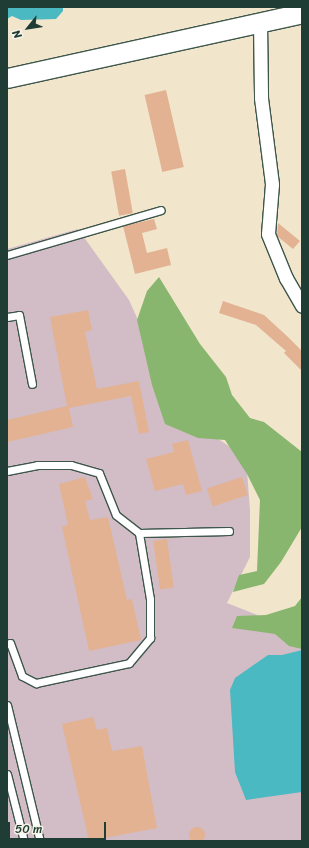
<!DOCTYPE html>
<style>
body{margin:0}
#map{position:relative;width:309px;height:848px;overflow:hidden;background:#f1e5cb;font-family:Sriracha,sans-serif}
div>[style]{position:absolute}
.industrial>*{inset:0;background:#d2bdc6}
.forest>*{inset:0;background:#89b66e}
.water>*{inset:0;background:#4bb9c2}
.building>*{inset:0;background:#e2b293;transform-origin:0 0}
.round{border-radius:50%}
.roads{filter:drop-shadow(1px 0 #3e564b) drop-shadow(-1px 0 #3e564b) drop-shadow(0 1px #3e564b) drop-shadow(0 -1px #3e564b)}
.service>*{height:7px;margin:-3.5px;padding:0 3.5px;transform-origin:3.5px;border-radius:3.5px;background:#fff}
.minor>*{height:13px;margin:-6.5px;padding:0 6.5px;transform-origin:6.5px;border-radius:6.5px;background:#fff}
.secondary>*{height:19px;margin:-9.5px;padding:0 9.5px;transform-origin:9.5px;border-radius:9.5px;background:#fff}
span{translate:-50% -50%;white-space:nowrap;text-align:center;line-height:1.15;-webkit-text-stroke:4px #f7f3e8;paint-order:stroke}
.frame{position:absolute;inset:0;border:8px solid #1f3d34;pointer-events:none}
.north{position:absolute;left:8px;top:8px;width:40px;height:40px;-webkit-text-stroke:3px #f7f3e8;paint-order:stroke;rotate:240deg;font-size:11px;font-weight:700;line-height:16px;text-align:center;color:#1f3d34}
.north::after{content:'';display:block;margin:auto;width:14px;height:18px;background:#1f3d34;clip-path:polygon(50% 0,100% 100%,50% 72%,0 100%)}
.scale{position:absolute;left:8px;top:822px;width:98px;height:18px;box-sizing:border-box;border:2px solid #1f3d34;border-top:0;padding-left:5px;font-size:12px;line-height:14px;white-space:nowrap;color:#1f3d34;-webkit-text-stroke:3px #f7f3e8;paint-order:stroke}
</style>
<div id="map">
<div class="industrial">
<div style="clip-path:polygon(78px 229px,129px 300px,152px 351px,188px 418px,246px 458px,250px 510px,250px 557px,227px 603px,302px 633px,302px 841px,7px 841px,7px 249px)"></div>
</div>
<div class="forest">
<div style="clip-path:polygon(159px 277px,200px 344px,226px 377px,232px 395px,250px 418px,264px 422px,302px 452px,302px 527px,281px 562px,264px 584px,233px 592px,239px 575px,257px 571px,260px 500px,247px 474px,225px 440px,198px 438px,165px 424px,152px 385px,137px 320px,147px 291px)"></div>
<div style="clip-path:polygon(302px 597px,302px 649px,289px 646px,275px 634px,232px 628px,237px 616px,266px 615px,295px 606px)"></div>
</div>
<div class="water">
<div style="clip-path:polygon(7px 7px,63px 7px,63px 11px,56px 19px,21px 20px,12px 16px,7px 19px)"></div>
<div style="clip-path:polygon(302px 650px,302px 792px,246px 800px,235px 772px,230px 690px,235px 678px,268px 655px,282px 655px)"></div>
</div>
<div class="building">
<div style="left:166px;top:90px;width:79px;height:22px;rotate:77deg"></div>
<div style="left:125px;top:169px;width:45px;height:14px;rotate:80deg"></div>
<div style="clip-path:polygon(154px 219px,157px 229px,142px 233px,147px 253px,167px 248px,171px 265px,135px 274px,123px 226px)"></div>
<div style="clip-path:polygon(278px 223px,300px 241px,293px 249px,277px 236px)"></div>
<div style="clip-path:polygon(223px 301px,264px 315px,288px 337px,302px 351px,302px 371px,284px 353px,286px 351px,256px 325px,219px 313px)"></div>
<div style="clip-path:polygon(88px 310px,92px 330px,85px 332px,97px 389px,139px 381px,149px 432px,139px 434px,131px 396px,69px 408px,73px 427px,7px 442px,7px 420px,67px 406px,50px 317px)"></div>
<div style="clip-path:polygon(188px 440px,202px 491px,186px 495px,183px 484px,155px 491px,146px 459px,174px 452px,172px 444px)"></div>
<div style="clip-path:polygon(85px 477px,93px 499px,85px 501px,90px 520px,108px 517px,127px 600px,132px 599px,141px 640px,89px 651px,62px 527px,68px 525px,59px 484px)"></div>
<div style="left:242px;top:477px;width:19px;height:37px;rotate:72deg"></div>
<div style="left:167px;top:539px;width:49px;height:14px;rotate:82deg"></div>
<div style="clip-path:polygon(93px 717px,97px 730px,107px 728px,112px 751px,142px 746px,157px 828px,89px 841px,62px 724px)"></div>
<div class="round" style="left:189px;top:827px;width:16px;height:16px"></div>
</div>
<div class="roads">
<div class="service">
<div style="left:7px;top:255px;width:160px;rotate:-16.3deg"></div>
<div style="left:7px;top:317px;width:12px;rotate:-9deg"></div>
<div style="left:19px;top:315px;width:70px;rotate:79.3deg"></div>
<div style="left:7px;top:471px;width:31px;rotate:-11deg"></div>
<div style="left:37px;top:465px;width:34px"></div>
<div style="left:71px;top:465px;width:29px;rotate:16deg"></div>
<div style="left:99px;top:473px;width:45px;rotate:68deg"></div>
<div style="left:116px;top:515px;width:29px;rotate:38deg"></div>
<div style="left:139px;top:533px;width:90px;rotate:-1.3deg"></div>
<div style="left:7px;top:644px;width:3px;rotate:-18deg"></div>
<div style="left:10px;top:643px;width:35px;rotate:70deg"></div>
<div style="left:22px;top:676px;width:16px;rotate:27deg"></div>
<div style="left:36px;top:683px;width:95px;rotate:-12.1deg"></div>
<div style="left:129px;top:663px;width:33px;rotate:-50deg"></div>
<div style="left:150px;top:638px;width:39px;rotate:-90deg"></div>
<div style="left:150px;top:599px;width:67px;rotate:-99.5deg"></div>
<div style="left:7px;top:705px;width:140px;rotate:76.4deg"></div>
<div style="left:7px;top:774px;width:69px;rotate:75.8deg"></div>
</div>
<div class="minor">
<div style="left:260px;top:22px;width:76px;rotate:89.2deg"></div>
<div style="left:261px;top:98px;width:87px;rotate:82.7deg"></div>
<div style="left:272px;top:184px;width:50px;rotate:94.6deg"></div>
<div style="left:268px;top:234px;width:48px;rotate:67.8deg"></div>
<div style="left:286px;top:278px;width:32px;rotate:60deg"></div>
</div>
<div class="secondary">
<div style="left:7px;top:78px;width:302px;rotate:-12.4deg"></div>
</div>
</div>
<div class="frame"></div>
<div class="north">N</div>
<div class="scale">50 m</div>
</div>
